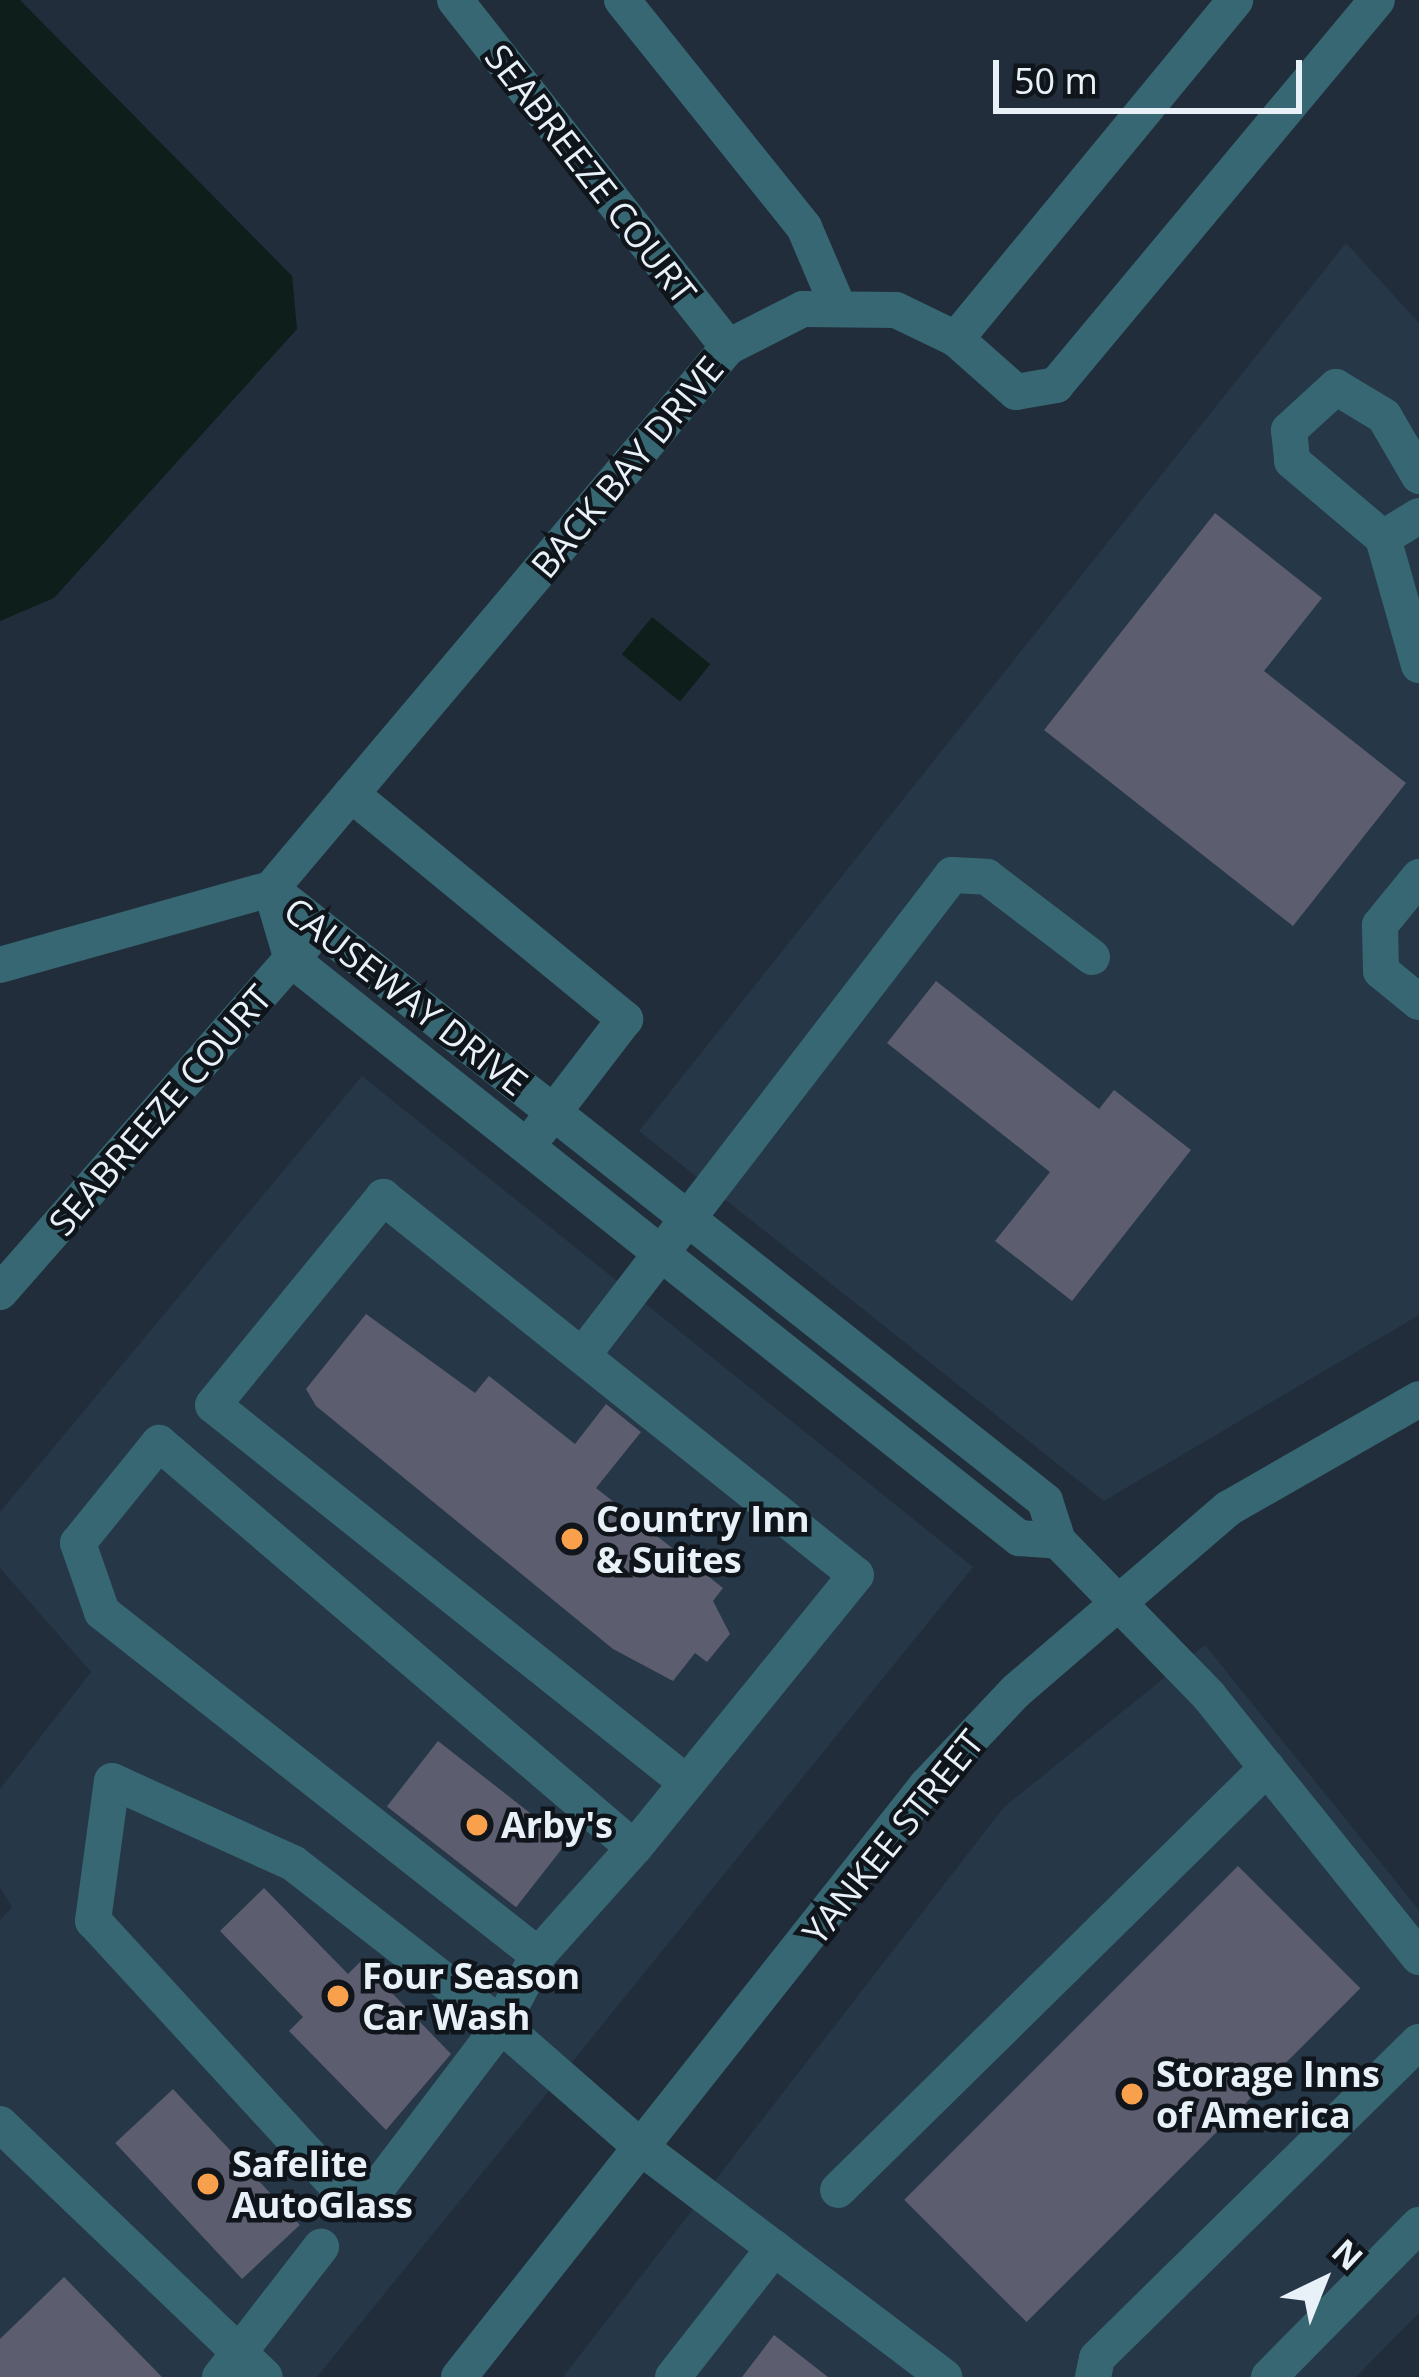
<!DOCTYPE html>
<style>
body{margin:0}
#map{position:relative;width:1419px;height:2377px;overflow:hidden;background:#212d3a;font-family:"Open Sans",sans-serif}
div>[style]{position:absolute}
.built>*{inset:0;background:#263748}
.water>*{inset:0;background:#0d1e1b;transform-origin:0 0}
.building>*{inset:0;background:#5c5d6e;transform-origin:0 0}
.minor>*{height:36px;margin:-18px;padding:0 18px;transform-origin:18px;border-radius:18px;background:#366772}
.dots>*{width:33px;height:33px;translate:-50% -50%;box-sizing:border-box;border:6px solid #10151b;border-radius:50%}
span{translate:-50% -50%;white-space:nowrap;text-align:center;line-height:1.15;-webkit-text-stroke:9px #10151b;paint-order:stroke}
.street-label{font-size:36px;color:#e8f0f8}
.poi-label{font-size:36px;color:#e8f0f8;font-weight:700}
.left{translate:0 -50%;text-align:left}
.north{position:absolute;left:1263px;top:2221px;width:120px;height:120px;-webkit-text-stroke:9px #10151b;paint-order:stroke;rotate:43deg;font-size:33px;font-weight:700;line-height:48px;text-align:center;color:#e8f0f8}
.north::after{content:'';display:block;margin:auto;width:42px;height:54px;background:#e8f0f8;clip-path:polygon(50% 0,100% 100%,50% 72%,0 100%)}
.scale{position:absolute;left:993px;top:60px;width:309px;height:54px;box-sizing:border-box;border:6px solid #e8f0f8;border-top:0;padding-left:15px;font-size:36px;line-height:42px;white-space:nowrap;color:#e8f0f8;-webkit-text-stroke:9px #10151b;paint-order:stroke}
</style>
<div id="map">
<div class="built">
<div style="clip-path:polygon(1346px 243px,1419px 323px,1419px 1315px,1104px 1501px,639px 1131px)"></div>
<div style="clip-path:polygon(362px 1076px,973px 1567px,317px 2377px,0 2377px,0 1920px,12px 1907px,0 1887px,0 1789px,91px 1672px,0 1568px,0 1512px)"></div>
<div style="clip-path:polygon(1205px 1645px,1419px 1910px,1419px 2313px,1356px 2377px,563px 2377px,1004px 1807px)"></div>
</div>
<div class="water">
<div style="clip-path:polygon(0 0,20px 0,292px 276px,297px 329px,54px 598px,0 621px)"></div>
<div style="left:652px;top:617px;width:75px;height:48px;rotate:39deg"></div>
</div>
<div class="building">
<div style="clip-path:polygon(1215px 513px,1322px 598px,1264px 671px,1406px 783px,1293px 926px,1044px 730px)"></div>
<div style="clip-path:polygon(936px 981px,1099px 1109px,1114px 1090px,1191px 1150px,1072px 1301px,995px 1241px,1050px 1172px,887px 1043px)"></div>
<div style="clip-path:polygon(366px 1314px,475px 1393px,489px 1376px,575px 1444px,606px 1404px,641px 1432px,596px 1488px,723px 1588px,713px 1601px,730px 1634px,707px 1662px,695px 1653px,673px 1681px,613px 1649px,316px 1406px,306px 1389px)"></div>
<div style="left:438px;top:1741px;width:164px;height:83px;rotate:38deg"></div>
<div style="left:1238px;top:1866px;width:173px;height:472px;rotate:45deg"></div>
<div style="clip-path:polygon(264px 1888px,348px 1974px,361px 1961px,451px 2054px,386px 2130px,289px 2031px,303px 2017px,220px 1931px)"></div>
<div style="left:173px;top:2089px;width:186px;height:79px;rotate:47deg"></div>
<div style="clip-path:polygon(64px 2277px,162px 2377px,0 2377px,0 2339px)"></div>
<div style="clip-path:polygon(774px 2335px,828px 2377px,742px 2377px)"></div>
</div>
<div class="minor">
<div style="left:455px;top:0;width:442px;rotate:51.8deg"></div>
<div style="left:622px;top:0;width:291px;rotate:51.3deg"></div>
<div style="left:804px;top:227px;width:89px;rotate:66.9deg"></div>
<div style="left:956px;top:339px;width:80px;rotate:41.5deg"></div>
<div style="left:1016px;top:392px;width:41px;rotate:-9.9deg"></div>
<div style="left:1056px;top:385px;width:501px;rotate:-50.18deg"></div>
<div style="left:1419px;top:476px;width:69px;rotate:-120.3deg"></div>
<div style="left:1384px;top:416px;width:56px;rotate:-148.9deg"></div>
<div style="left:1336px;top:387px;width:64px;rotate:137.5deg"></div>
<div style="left:1289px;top:430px;width:31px;rotate:84deg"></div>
<div style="left:1292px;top:461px;width:119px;rotate:40.2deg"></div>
<div style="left:1383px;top:538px;width:132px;rotate:74.2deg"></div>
<div style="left:1383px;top:538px;width:42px;rotate:-31.4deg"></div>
<div style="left:351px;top:794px;width:355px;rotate:39.4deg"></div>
<div style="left:625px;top:1019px;width:141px;rotate:127.5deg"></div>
<div style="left:1419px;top:877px;width:62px;rotate:129.1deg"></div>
<div style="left:1380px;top:925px;width:46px;rotate:88.8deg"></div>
<div style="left:1381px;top:971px;width:49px;rotate:39.2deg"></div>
<div style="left:271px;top:889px;width:987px;rotate:38.33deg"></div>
<div style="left:1045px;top:1501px;width:42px;rotate:72deg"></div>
<div style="left:1058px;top:1541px;width:216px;rotate:45.7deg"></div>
<div style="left:1209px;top:1696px;width:335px;rotate:51.2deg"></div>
<div style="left:271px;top:889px;width:709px;rotate:-49.86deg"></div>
<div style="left:728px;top:347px;width:84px;rotate:-26.9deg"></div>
<div style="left:803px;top:309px;width:93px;rotate:0.6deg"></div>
<div style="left:896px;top:310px;width:67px;rotate:25.8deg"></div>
<div style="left:956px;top:339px;width:439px;rotate:-50.5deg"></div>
<div style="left:271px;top:889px;width:74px;rotate:73.5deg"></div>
<div style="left:292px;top:960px;width:929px;rotate:38.49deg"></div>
<div style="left:1019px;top:1538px;width:39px;rotate:4deg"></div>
<div style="left:0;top:965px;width:281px;rotate:-15.7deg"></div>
<div style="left:0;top:1292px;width:464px;rotate:-48.8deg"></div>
<div style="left:582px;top:1356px;width:607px;rotate:-52.43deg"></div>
<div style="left:952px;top:875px;width:35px;rotate:3deg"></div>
<div style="left:987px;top:877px;width:132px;rotate:37.3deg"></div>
<div style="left:687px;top:1783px;width:606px;rotate:-141.43deg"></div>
<div style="left:213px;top:1405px;width:269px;rotate:-50.7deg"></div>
<div style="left:383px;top:1197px;width:605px;rotate:38.63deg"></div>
<div style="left:856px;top:1575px;width:352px;rotate:129.1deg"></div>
<div style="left:634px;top:1848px;width:144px;rotate:131.9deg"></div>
<div style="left:538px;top:1955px;width:79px;rotate:117.9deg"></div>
<div style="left:501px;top:2025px;width:202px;rotate:127.2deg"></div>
<div style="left:379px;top:2186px;width:41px;rotate:178.6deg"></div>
<div style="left:338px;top:2187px;width:362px;rotate:-132.6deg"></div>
<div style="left:93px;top:1921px;width:141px;rotate:-82.3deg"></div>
<div style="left:112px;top:1781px;width:199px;rotate:24.4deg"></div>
<div style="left:293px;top:1863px;width:264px;rotate:37.9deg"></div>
<div style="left:501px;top:2025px;width:189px;rotate:41.1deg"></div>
<div style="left:643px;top:2149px;width:378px;rotate:37.1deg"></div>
<div style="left:538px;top:1955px;width:555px;rotate:-141.81deg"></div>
<div style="left:102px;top:1612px;width:73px;rotate:-109.2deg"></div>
<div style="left:78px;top:1543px;width:129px;rotate:-51deg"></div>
<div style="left:159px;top:1443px;width:624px;rotate:40.45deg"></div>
<div style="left:0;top:2124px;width:366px;rotate:43.7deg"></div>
<div style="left:838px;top:2190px;width:602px;rotate:-44.53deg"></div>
<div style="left:220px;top:2377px;width:165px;rotate:-52.2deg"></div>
<div style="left:459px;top:2377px;width:755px;rotate:-51.67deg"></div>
<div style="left:927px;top:1785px;width:129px;rotate:-46.6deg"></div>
<div style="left:1016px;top:1691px;width:281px;rotate:-40.7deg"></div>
<div style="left:1229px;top:1508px;width:219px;rotate:-29.8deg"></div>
<div style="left:673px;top:2377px;width:164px;rotate:-51.9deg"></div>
<div style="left:1093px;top:2377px;width:19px;rotate:-78deg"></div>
<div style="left:1097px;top:2358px;width:451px;rotate:-44.5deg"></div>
<div style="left:1269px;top:2377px;width:214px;rotate:-45.4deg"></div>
</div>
<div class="dots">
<div style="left:572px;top:1539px;background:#f8a04b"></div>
<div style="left:477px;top:1825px;background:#f8a04b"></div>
<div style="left:338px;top:1996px;background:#f8a04b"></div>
<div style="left:1132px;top:2094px;background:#f8a04b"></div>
<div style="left:208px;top:2184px;background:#f8a04b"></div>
</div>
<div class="street-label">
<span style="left:591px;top:174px;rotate:52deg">SEABREEZE COURT</span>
<span style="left:627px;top:467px;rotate:-50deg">BACK BAY DRIVE</span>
<span style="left:406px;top:996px;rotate:38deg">CAUSEWAY DRIVE</span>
<span style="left:160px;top:1110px;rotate:-49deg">SEABREEZE COURT</span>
<span style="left:893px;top:1837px;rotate:-51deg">YANKEE STREET</span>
</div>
<div class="poi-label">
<span class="left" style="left:596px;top:1539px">Country Inn<br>&amp; Suites</span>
<span class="left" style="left:501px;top:1825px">Arby's</span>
<span class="left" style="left:362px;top:1996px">Four Season<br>Car Wash</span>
<span class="left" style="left:1156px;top:2094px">Storage Inns<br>of America</span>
<span class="left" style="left:232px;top:2184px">Safelite<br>AutoGlass</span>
</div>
<div class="north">N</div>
<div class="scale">50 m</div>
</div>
